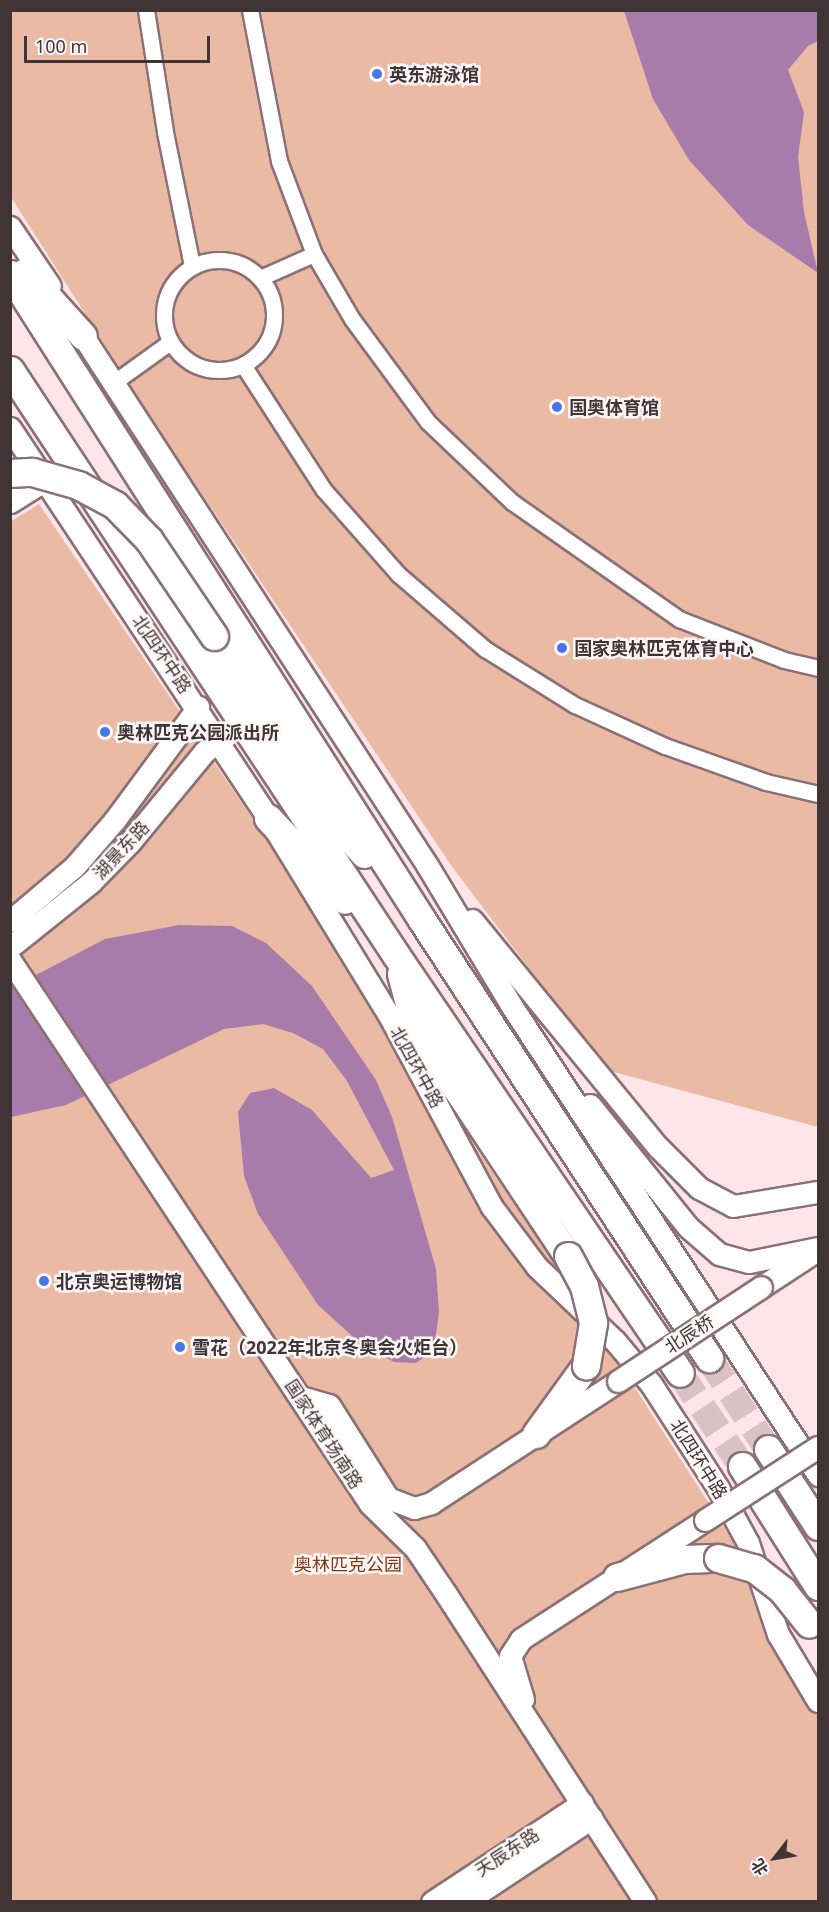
<!DOCTYPE html>
<meta charset="utf-8">
<style>
body{margin:0}
#map{position:relative;width:829px;height:1912px;overflow:hidden;background:#fde5e9;font-family:"Noto Sans","Noto Sans SC",sans-serif}
div>[style]{position:absolute}
.green>*{inset:0;background:#eabaa4}
.water>*{inset:0;background:#a87caa}
.highway-tunnel>*{height:27px;margin-top:-13.5px;transform-origin:0;background:repeating-linear-gradient(90deg,#d7c2c5 0 27px,transparent 0 41px)}
.roads{filter:drop-shadow(2px 0 #8b7176) drop-shadow(-2px 0 #8b7176) drop-shadow(0 2px #8b7176) drop-shadow(0 -2px #8b7176)}
.street>*{height:15px;margin:-7.5px;padding:0 7.5px;transform-origin:7.5px;border-radius:7.5px;background:#fff}
.street>.ring{margin:-7.5px;padding:0;box-sizing:content-box;background:none;border:15px solid #fff;border-radius:50%}
.secondary>*{height:21px;margin:-10.5px;padding:0 10.5px;transform-origin:10.5px;border-radius:10.5px;background:#fff}
.highway>*{height:27px;margin:-13.5px;padding:0 13.5px;transform-origin:13.5px;border-radius:13.5px;background:#fff}
.bridges{filter:drop-shadow(2px 0 #8b7176) drop-shadow(-2px 0 #8b7176) drop-shadow(0 2px #8b7176) drop-shadow(0 -2px #8b7176)}
.secondary-bridge>*{height:21px;margin:-10.5px;padding:0 10.5px;transform-origin:10.5px;border-radius:10.5px;background:#fff}
.highway-bridge>*{height:27px;margin:-13.5px;padding:0 13.5px;transform-origin:13.5px;border-radius:13.5px;background:#fff}
.dots>*{width:16px;height:16px;translate:-50% -50%;box-sizing:border-box;border:3px solid #fdf7f8;border-radius:50%}
span{translate:-50% -50%;white-space:nowrap;text-align:center;line-height:1.15;-webkit-text-stroke:5px #fdf7f8;paint-order:stroke}
.poi-label{font-size:18px;color:#403437;font-weight:700}
.left{translate:0 -50%;text-align:left}
.street-label{font-size:18px;color:#403437}
.park-label{font-size:18px;color:#823810}
.frame{position:absolute;inset:0;border:12px solid #403437;pointer-events:none}
.north{position:absolute;left:745px;top:1828px;width:60px;height:60px;-webkit-text-stroke:4px #fdf7f8;paint-order:stroke;rotate:239deg;font-size:16px;font-weight:700;line-height:24px;text-align:center;color:#403437}
.north::after{content:'';display:block;margin:auto;width:21px;height:27px;background:#403437;clip-path:polygon(50% 0,100% 100%,50% 72%,0 100%)}
.scale{position:absolute;left:24px;top:36px;width:186px;height:27px;box-sizing:border-box;border:3px solid #403437;border-top:0;padding-left:8px;font-size:18px;line-height:21px;white-space:nowrap;color:#403437;-webkit-text-stroke:4px #fdf7f8;paint-order:stroke}
</style>
<div id="map">
<div class="green">
<div style="clip-path:polygon(11px 11px,818px 11px,818px 1127px,606px 1070px,453px 868px,157px 427px,11px 197px)"></div>
<div style="clip-path:polygon(39px 504px,573px 1291px,818px 1674px,818px 1901px,11px 1901px,10px 522px)"></div>
</div>
<div class="water">
<div style="clip-path:polygon(624px 11px,818px 11px,818px 41px,808px 46px,788px 70px,804px 112px,798px 157px,804px 212px,818px 273px,748px 225px,689px 160px,653px 99px)"></div>
<div style="clip-path:polygon(179px 925px,232px 926px,266px 943px,312px 986px,376px 1080px,392px 1117px,436px 1269px,439px 1312px,436px 1334px,430px 1353px,416px 1363px,394px 1362px,361px 1344px,318px 1305px,258px 1214px,244px 1176px,238px 1112px,250px 1093px,274px 1088px,312px 1110px,371px 1178px,394px 1170px,347px 1081px,323px 1049px,293px 1033px,263px 1024px,224px 1029px,66px 1105px,11px 1117px,11px 988px,105px 939px)"></div>
</div>
<div class="highway-tunnel">
<div style="left:709px;top:1358px;width:108px;rotate:57deg"></div>
<div style="left:680px;top:1373px;width:112px;rotate:56.3deg"></div>
</div>
<div class="roads">
<div class="street">
<div style="left:146px;top:10px;width:123px;rotate:81.1deg"></div>
<div style="left:165px;top:132px;width:137px;rotate:78.6deg"></div>
<div style="left:250px;top:10px;width:154px;rotate:79.1deg"></div>
<div style="left:279px;top:161px;width:99px;rotate:69.4deg"></div>
<div style="left:314px;top:254px;width:75px;rotate:59.7deg"></div>
<div style="left:352px;top:319px;width:128px;rotate:53.6deg"></div>
<div style="left:428px;top:422px;width:116px;rotate:43.6deg"></div>
<div style="left:512px;top:502px;width:204px;rotate:35deg"></div>
<div style="left:679px;top:619px;width:113px;rotate:21.3deg"></div>
<div style="left:784px;top:660px;width:35px;rotate:13deg"></div>
<div class="ring" style="left:164px;top:260px;width:95px;height:95px"></div>
<div style="left:260px;top:278px;width:59px;rotate:-24deg"></div>
<div style="left:243px;top:365px;width:149px;rotate:57.1deg"></div>
<div style="left:324px;top:490px;width:112px;rotate:48.6deg"></div>
<div style="left:398px;top:574px;width:115px;rotate:40.8deg"></div>
<div style="left:485px;top:649px;width:106px;rotate:31.9deg"></div>
<div style="left:575px;top:705px;width:99px;rotate:24.5deg"></div>
<div style="left:665px;top:746px;width:107px;rotate:19.6deg"></div>
<div style="left:766px;top:782px;width:53px;rotate:13deg"></div>
<div style="left:113px;top:383px;width:70px;rotate:-35.7deg"></div>
</div>
<div class="secondary">
<div style="left:10px;top:227px;width:71px;rotate:55.9deg"></div>
<div style="left:75px;top:324px;width:645px;rotate:56.95deg"></div>
<div style="left:427px;top:865px;width:167px;rotate:59deg"></div>
<div style="left:513px;top:1008px;width:558px;rotate:56.85deg"></div>
<div style="left:10px;top:428px;width:468px;rotate:56.5deg"></div>
<div style="left:268px;top:818px;width:236px;rotate:58.5deg"></div>
<div style="left:391px;top:1019px;width:213px;rotate:61.8deg"></div>
<div style="left:492px;top:1207px;width:75px;rotate:53.1deg"></div>
<div style="left:537px;top:1267px;width:108px;rotate:43.5deg"></div>
<div style="left:615px;top:1341px;width:56px;rotate:50.1deg"></div>
<div style="left:651px;top:1384px;width:124px;rotate:57.2deg"></div>
<div style="left:718px;top:1488px;width:63px;rotate:61.4deg"></div>
<div style="left:748px;top:1543px;width:96px;rotate:71.8deg"></div>
<div style="left:778px;top:1634px;width:78px;rotate:59.2deg"></div>
<div style="left:10px;top:502px;width:40px;rotate:-32deg"></div>
<div style="left:472px;top:920px;width:293px;rotate:50.7deg"></div>
<div style="left:658px;top:1147px;width:58px;rotate:45deg"></div>
<div style="left:699px;top:1188px;width:38px;rotate:28deg"></div>
<div style="left:733px;top:1206px;width:86px;rotate:-9.4deg"></div>
<div style="left:10px;top:921px;width:84px;rotate:-40.2deg"></div>
<div style="left:74px;top:867px;width:61px;rotate:-49deg"></div>
<div style="left:114px;top:821px;width:142px;rotate:-53.6deg"></div>
<div style="left:10px;top:947px;width:104px;rotate:-38.7deg"></div>
<div style="left:91px;top:882px;width:56px;rotate:-45.7deg"></div>
<div style="left:130px;top:842px;width:118px;rotate:-50.5deg"></div>
<div style="left:205px;top:751px;width:18px;rotate:-34deg"></div>
<div style="left:10px;top:960px;width:652px;rotate:56.5deg"></div>
<div style="left:370px;top:1504px;width:63px;rotate:44.4deg"></div>
<div style="left:415px;top:1548px;width:55px;rotate:56deg"></div>
<div style="left:446px;top:1594px;width:367px;rotate:57.1deg"></div>
<div style="left:590px;top:1105px;width:156px;rotate:51.2deg"></div>
<div style="left:688px;top:1227px;width:41px;rotate:41.1deg"></div>
<div style="left:719px;top:1254px;width:31px;rotate:15deg"></div>
<div style="left:749px;top:1262px;width:70px;rotate:-11.5deg"></div>
<div style="left:761px;top:1287px;width:62px;rotate:-33.2deg"></div>
<div style="left:301px;top:1397px;width:29px;rotate:16deg"></div>
<div style="left:329px;top:1405px;width:110px;rotate:57.6deg"></div>
<div style="left:388px;top:1498px;width:28px;rotate:21deg"></div>
<div style="left:414px;top:1508px;width:18px;rotate:-16deg"></div>
<div style="left:431px;top:1503px;width:223px;rotate:-33.1deg"></div>
<div style="left:523px;top:1699px;width:45px;rotate:-106.8deg"></div>
<div style="left:510px;top:1656px;width:20px;rotate:-57deg"></div>
<div style="left:521px;top:1639px;width:219px;rotate:-32.9deg"></div>
<div style="left:432px;top:1902px;width:180px;rotate:-33.4deg"></div>
<div style="left:465px;top:1902px;width:152px;rotate:-33.5deg"></div>
</div>
<div class="highway">
<div style="left:25px;top:272px;width:86px;rotate:47.8deg"></div>
<div style="left:10px;top:274px;width:766px;rotate:57.47deg"></div>
<div style="left:422px;top:920px;width:524px;rotate:56.77deg"></div>
<div style="left:10px;top:370px;width:701px;rotate:56.58deg"></div>
<div style="left:396px;top:955px;width:505px;rotate:55.81deg"></div>
<div style="left:214px;top:636px;width:212px;rotate:57.1deg"></div>
<div style="left:329px;top:814px;width:53px;rotate:48.8deg"></div>
<div style="left:268px;top:818px;width:112px;rotate:46.8deg"></div>
<div style="left:401px;top:974px;width:54px;rotate:74.9deg"></div>
<div style="left:415px;top:1026px;width:276px;rotate:56.4deg"></div>
<div style="left:536px;top:1434px;width:85px;rotate:-54.1deg"></div>
<div style="left:768px;top:1449px;width:92px;rotate:57deg"></div>
<div style="left:742px;top:1466px;width:142px;rotate:57.7deg"></div>
<div style="left:617px;top:1577px;width:69px;rotate:-15deg"></div>
<div style="left:684px;top:1559px;width:34px;rotate:-2deg"></div>
</div>
</div>
<div class="bridges">
<div class="secondary-bridge">
<div style="left:618px;top:1381px;width:171px;rotate:-33.3deg"></div>
<div style="left:705px;top:1520px;width:135px;rotate:-32.9deg"></div>
</div>
<div class="highway-bridge">
<div style="left:10px;top:473px;width:22px;rotate:-3deg"></div>
<div style="left:32px;top:472px;width:48px;rotate:15.8deg"></div>
<div style="left:78px;top:485px;width:42px;rotate:28.4deg"></div>
<div style="left:115px;top:505px;width:49px;rotate:45.8deg"></div>
<div style="left:149px;top:540px;width:116px;rotate:55.9deg"></div>
<div style="left:568px;top:1256px;width:34px;rotate:62deg"></div>
<div style="left:584px;top:1286px;width:38px;rotate:76deg"></div>
<div style="left:593px;top:1323px;width:43px;rotate:99.5deg"></div>
<div style="left:718px;top:1558px;width:37px;rotate:16deg"></div>
<div style="left:754px;top:1568px;width:36px;rotate:38deg"></div>
<div style="left:782px;top:1590px;width:43px;rotate:51.5deg"></div>
</div>
</div>
<div class="dots">
<div style="left:377px;top:74px;background:#4876e8"></div>
<div style="left:557px;top:407px;background:#4876e8"></div>
<div style="left:562px;top:648px;background:#4876e8"></div>
<div style="left:105px;top:732px;background:#4876e8"></div>
<div style="left:44px;top:1281px;background:#4876e8"></div>
<div style="left:180px;top:1347px;background:#4876e8"></div>
</div>
<div class="poi-label">
<span class="left" style="left:389px;top:74px">英东游泳馆</span>
<span class="left" style="left:569px;top:407px">国奥体育馆</span>
<span class="left" style="left:574px;top:648px">国家奥林匹克体育中心</span>
<span class="left" style="left:117px;top:732px">奥林匹克公园派出所</span>
<span class="left" style="left:56px;top:1281px">北京奥运博物馆</span>
<span class="left" style="left:192px;top:1347px">雪花（2022年北京冬奥会火炬台）</span>
</div>
<div class="street-label">
<span style="left:162px;top:654px;rotate:56deg">北四环中路</span>
<span style="left:121px;top:850px;rotate:-47deg">湖景东路</span>
<span style="left:417px;top:1067px;rotate:61deg">北四环中路</span>
<span style="left:689px;top:1334px;rotate:-33deg">北辰桥</span>
<span style="left:324px;top:1434px;rotate:57deg">国家体育场南路</span>
<span style="left:699px;top:1459px;rotate:58deg">北四环中路</span>
<span style="left:507px;top:1852px;rotate:-33deg">天辰东路</span>
</div>
<div class="park-label">
<span style="left:348px;top:1564px">奥林匹克公园</span>
</div>
<div class="frame"></div>
<div class="north">北</div>
<div class="scale">100 m</div>
</div>
